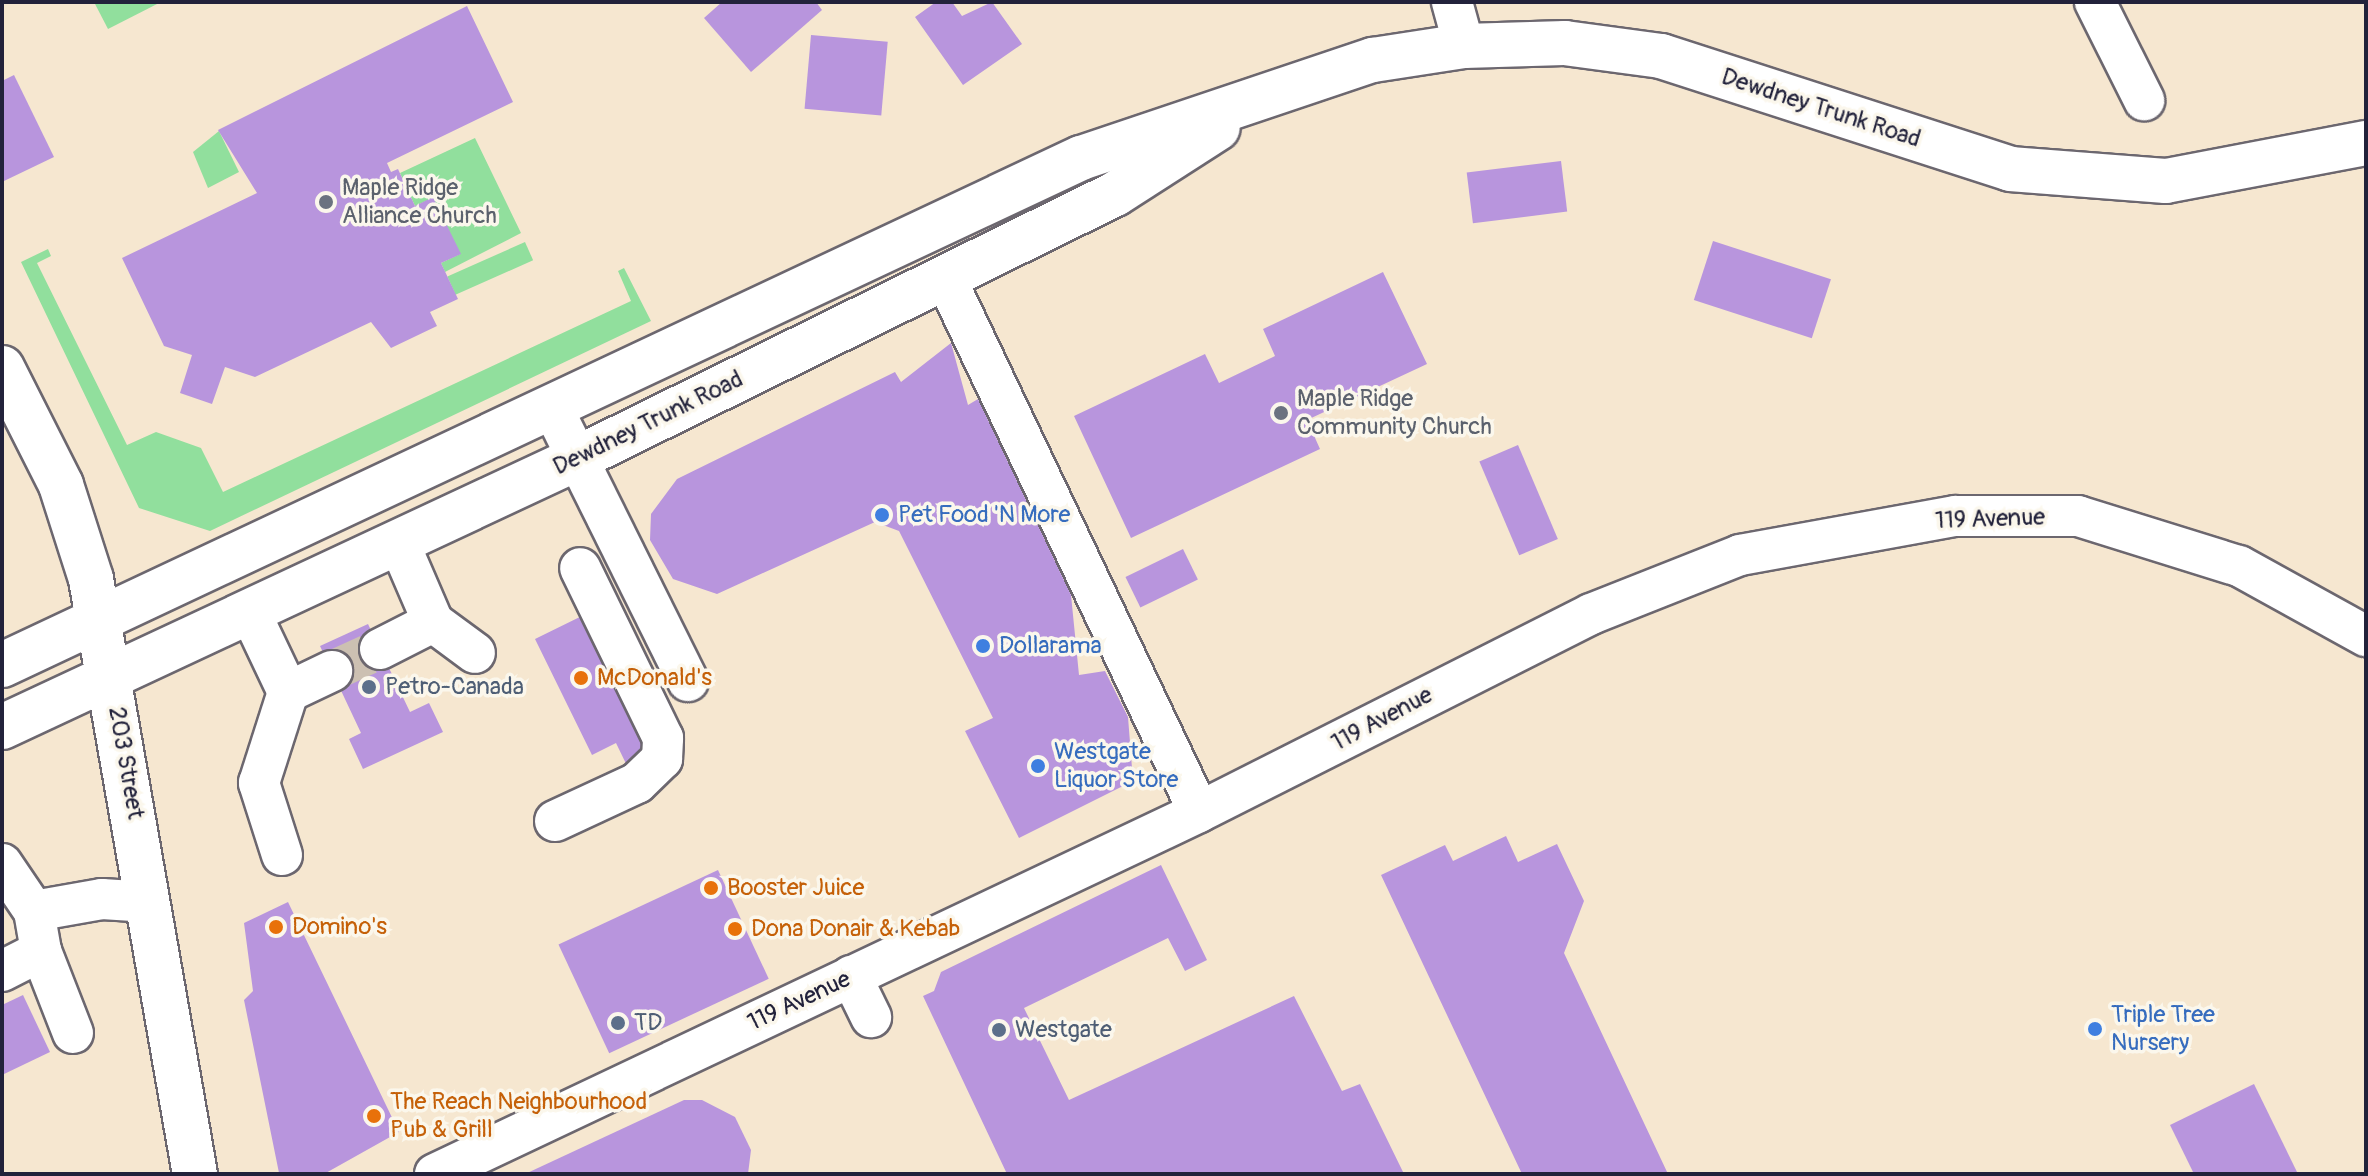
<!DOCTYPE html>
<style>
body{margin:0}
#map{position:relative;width:2368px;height:1176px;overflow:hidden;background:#f6e7d0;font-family:Pangolin,sans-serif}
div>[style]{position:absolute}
.green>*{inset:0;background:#91df9d;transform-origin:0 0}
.building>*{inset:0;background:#b895dd;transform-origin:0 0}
.minor-tunnel>*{height:40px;margin-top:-20px;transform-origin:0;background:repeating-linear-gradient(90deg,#ccc0b2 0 40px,transparent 0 60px)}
.roads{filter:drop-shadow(2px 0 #6c676f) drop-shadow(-2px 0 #6c676f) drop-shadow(0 2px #6c676f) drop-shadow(0 -2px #6c676f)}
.minor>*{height:40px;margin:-20px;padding:0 20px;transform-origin:20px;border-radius:20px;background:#fff}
.major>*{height:44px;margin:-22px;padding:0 22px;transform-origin:22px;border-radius:22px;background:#fff}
.dots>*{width:22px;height:22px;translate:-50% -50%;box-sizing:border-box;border:4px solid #fbf7ec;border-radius:50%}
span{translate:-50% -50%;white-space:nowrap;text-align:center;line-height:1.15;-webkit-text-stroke:7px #fbf7ec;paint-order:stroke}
.street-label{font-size:24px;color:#22223b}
.worship-label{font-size:24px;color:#5b616d}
.left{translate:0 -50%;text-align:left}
.shop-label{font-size:24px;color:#366cbe}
.food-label{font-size:24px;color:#c56008}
.service-label{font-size:24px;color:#4e5e75}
.frame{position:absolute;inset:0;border:4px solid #22223b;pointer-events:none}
</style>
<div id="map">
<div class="green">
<div style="clip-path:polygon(94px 2px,161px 2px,108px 29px)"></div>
<div style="clip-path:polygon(219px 131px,239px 172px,208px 188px,193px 152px)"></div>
<div style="clip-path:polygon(475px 138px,521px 233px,445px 272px,441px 263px,460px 254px,433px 198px,415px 206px,400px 173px)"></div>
<div style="left:525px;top:242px;width:20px;height:85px;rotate:66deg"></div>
<div style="clip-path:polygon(48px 249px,51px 256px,37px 263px,127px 445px,156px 432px,201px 448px,223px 492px,631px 301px,618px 271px,624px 268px,651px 321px,210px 531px,139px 508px,21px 262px)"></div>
</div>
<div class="building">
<div style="clip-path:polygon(722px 2px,816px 2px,822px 10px,751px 72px,704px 18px)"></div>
<div style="clip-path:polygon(936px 2px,952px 2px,962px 16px,992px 2px,1022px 44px,963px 85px,915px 17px)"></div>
<div style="clip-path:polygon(467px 6px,513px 102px,387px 163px,391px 172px,398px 169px,415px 206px,433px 197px,461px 254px,441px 263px,458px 299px,430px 312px,437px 326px,391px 348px,371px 322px,255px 377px,225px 367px,212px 404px,180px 393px,192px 355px,164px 346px,122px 258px,257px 193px,218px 130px)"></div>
<div style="left:811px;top:35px;width:77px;height:74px;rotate:5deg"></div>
<div style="clip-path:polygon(14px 75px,54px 157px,4px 181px,2px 81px)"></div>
<div style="left:1561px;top:161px;width:51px;height:95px;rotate:83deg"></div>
<div style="left:1713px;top:241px;width:124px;height:62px;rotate:18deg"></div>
<div style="clip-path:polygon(1383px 272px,1427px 364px,1307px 420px,1320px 449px,1131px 538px,1074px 416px,1205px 354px,1219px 383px,1275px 356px,1263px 329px)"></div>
<div style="clip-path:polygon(951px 343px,968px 405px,978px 399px,1071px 595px,1079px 675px,1105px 671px,1128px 717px,1133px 781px,1019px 838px,965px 731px,993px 718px,899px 531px,875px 522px,717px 594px,673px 579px,650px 540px,651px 514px,677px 479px,895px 372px,901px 382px)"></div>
<div style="left:1518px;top:445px;width:102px;height:42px;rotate:67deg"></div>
<div style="left:1183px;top:549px;width:34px;height:64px;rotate:64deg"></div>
<div style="clip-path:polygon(592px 611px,655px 742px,631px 774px,616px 743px,592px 755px,535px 639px)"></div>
<div style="clip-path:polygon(368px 624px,410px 712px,429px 703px,443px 732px,363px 769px,349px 739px,361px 733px,320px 646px)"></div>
<div style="clip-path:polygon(1506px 836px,1518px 862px,1557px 844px,1584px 901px,1564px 953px,1668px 1174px,1522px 1174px,1381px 875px,1445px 845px,1453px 861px)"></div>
<div style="clip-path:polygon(1161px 865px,1207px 960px,1185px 971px,1168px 938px,1024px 1008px,1069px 1100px,1294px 996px,1342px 1091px,1360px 1084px,1404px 1174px,1007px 1174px,923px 996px,934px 991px,941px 972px)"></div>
<div style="left:718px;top:870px;width:120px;height:176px;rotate:65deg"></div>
<div style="clip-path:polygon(288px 902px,399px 1132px,324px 1174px,279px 1173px,244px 1000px,253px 991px,244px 923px)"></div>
<div style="clip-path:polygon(23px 995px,50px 1052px,2px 1075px,2px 1005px)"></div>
<div style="clip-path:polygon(2254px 1084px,2298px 1174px,2194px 1174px,2170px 1125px)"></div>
<div style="clip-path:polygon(684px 1100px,702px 1100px,735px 1117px,751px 1150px,748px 1174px,525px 1174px)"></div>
</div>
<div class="minor-tunnel">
<div style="left:332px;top:671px;width:53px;rotate:-24.6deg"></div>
</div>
<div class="roads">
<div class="minor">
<div style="left:1452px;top:2px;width:46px;rotate:74.7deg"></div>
<div style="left:2095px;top:2px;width:110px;rotate:63.4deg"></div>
<div style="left:945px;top:277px;width:592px;rotate:64.6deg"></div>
<div style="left:552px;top:407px;width:306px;rotate:63.6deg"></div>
<div style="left:399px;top:543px;width:86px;rotate:66.7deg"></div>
<div style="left:433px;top:622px;width:52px;rotate:36.4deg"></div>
<div style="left:250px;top:612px;width:89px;rotate:64.6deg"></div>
<div style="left:288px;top:692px;width:49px;rotate:-25.5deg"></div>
<div style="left:380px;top:649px;width:59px;rotate:-27deg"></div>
<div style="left:555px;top:821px;width:90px;rotate:-24.9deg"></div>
<div style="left:637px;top:783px;width:35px;rotate:-44deg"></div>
<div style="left:662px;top:759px;width:21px;rotate:-87deg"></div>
<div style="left:663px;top:738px;width:189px;rotate:-116deg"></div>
<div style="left:282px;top:855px;width:76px;rotate:-107.7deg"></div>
<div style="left:259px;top:783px;width:96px;rotate:-72.3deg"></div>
<div style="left:2px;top:864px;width:57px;rotate:55.8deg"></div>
<div style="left:41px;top:951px;width:88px;rotate:68.7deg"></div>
<div style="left:2px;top:971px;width:44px;rotate:-27.1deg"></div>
<div style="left:41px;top:951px;width:41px;rotate:-99.9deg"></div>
<div style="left:34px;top:911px;width:69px;rotate:-10deg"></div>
<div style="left:102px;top:899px;width:47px;rotate:3.7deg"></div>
<div style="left:851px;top:976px;width:46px;rotate:64deg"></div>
<div style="left:435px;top:1174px;width:845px;rotate:-25.35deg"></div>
<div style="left:1199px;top:812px;width:439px;rotate:-26.8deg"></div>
<div style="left:1591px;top:614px;width:160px;rotate:-21.6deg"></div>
<div style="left:1740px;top:555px;width:219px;rotate:-10.3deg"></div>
<div style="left:1955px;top:516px;width:123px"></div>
<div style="left:2078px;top:516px;width:169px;rotate:17.3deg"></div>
<div style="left:2239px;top:566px;width:145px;rotate:28.9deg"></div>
</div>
<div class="major">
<div style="left:2px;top:368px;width:131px;rotate:63.2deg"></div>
<div style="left:61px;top:485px;width:99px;rotate:72.3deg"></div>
<div style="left:91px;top:579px;width:604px;rotate:80.09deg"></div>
<div style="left:2px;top:665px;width:1192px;rotate:-25.17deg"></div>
<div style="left:1081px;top:158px;width:308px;rotate:-18.6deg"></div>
<div style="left:1373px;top:60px;width:92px;rotate:-8.7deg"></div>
<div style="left:1464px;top:46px;width:101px;rotate:-1.7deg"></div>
<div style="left:1565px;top:43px;width:97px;rotate:7.7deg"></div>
<div style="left:1661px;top:56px;width:367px;rotate:17.9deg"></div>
<div style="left:2010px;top:169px;width:156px;rotate:4.4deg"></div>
<div style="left:2166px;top:181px;width:204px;rotate:-10.8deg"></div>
<div style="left:2px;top:727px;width:636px;rotate:-25.03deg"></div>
<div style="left:578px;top:458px;width:598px;rotate:-26.18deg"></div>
<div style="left:1115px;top:194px;width:122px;rotate:-32.7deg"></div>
</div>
</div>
<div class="dots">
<div style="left:326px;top:202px;background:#6b7280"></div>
<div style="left:1281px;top:413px;background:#6b7280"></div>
<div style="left:882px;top:515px;background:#3f7fe0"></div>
<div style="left:983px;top:646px;background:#3f7fe0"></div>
<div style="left:581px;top:678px;background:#e8710a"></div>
<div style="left:369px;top:687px;background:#5c6f8a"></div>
<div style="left:1038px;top:766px;background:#3f7fe0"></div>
<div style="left:711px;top:888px;background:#e8710a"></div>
<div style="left:276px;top:927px;background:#e8710a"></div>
<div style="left:735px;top:929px;background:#e8710a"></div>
<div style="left:618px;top:1023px;background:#5c6f8a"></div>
<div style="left:2095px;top:1029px;background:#3f7fe0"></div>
<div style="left:999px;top:1030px;background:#5c6f8a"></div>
<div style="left:374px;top:1116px;background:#e8710a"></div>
</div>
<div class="street-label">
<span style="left:1821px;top:108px;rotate:18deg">Dewdney Trunk Road</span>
<span style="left:648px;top:423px;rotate:-26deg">Dewdney Trunk Road</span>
<span style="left:1990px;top:519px;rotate:-2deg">119 Avenue</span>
<span style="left:1382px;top:719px;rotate:-28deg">119 Avenue</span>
<span style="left:126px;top:763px;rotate:80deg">203 Street</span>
<span style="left:799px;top:1001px;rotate:-25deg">119 Avenue</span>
</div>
<div class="worship-label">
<span class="left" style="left:342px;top:202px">Maple Ridge<br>Alliance Church</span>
<span class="left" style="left:1297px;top:413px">Maple Ridge<br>Community Church</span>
</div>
<div class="shop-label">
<span class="left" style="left:898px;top:515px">Pet Food 'N More</span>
<span class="left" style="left:999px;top:646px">Dollarama</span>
<span class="left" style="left:1054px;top:766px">Westgate<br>Liquor Store</span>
<span class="left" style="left:2111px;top:1029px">Triple Tree<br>Nursery</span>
</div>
<div class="food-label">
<span class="left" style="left:597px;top:678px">McDonald's</span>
<span class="left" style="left:727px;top:888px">Booster Juice</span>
<span class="left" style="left:292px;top:927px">Domino's</span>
<span class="left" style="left:751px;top:929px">Dona Donair &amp; Kebab</span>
<span class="left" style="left:390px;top:1116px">The Reach Neighbourhood<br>Pub &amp; Grill</span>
</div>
<div class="service-label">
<span class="left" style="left:385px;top:687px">Petro-Canada</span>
<span class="left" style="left:634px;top:1023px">TD</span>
<span class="left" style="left:1015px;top:1030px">Westgate</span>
</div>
<div class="frame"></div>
</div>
